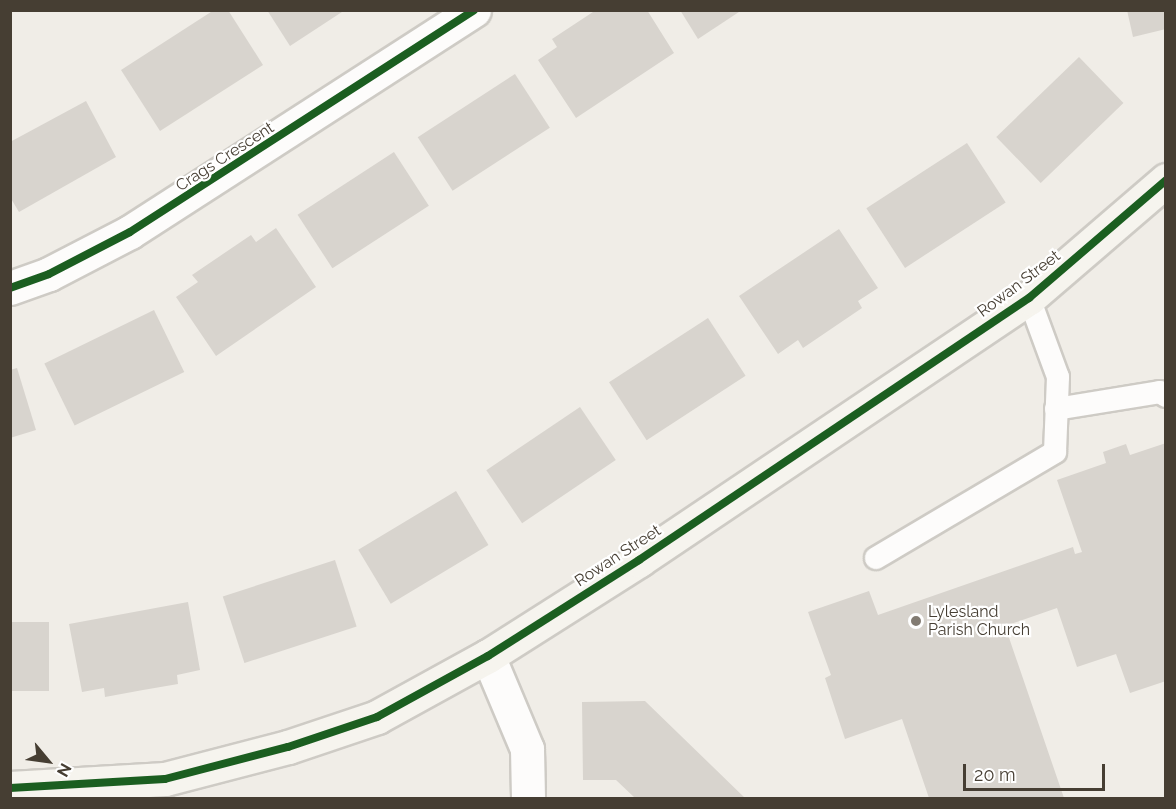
<!DOCTYPE html>
<style>
body{margin:0}
#map{position:relative;width:1176px;height:809px;overflow:hidden;background:#f0ede7;font-family:Raleway,sans-serif}
div>[style]{position:absolute}
.building>*{inset:0;background:#d8d4ce;transform-origin:0 0}
.roads{filter:drop-shadow(2px 0 #cecbc5) drop-shadow(-2px 0 #cecbc5) drop-shadow(0 2px #cecbc5) drop-shadow(0 -2px #cecbc5)}
.lane>*{height:22px;margin:-11px;padding:0 11px;transform-origin:11px;border-radius:11px;background:#fdfcfb}
.street>*{height:33px;margin:-16.5px;padding:0 16.5px;transform-origin:16.5px;border-radius:16.5px;background:#fdfcfb}
.secondary>*{height:33px;margin:-16.5px;padding:0 16.5px;transform-origin:16.5px;border-radius:16.5px;background:#f6f4ee}
.cycleway>*{height:8px;margin:-4px;padding:0 4px;transform-origin:4px;border-radius:4px;background:#1b5e20}
.dots>*{width:16px;height:16px;translate:-50% -50%;box-sizing:border-box;border:3px solid #fff;border-radius:50%}
span{translate:-50% -50%;white-space:nowrap;text-align:center;line-height:1.15;-webkit-text-stroke:4.5px #fff;paint-order:stroke}
.street-label{font-size:16px;color:#463e33}
.poi-label{font-size:16px;color:#463e33}
.left{translate:0 -50%;text-align:left}
.frame{position:absolute;inset:0;border:12px solid #463e33;pointer-events:none}
.north{position:absolute;left:18px;top:731px;width:60px;height:60px;-webkit-text-stroke:4px #fff;paint-order:stroke;rotate:119deg;font-size:16px;font-weight:700;line-height:24px;text-align:center;color:#463e33}
.north::after{content:'';display:block;margin:auto;width:21px;height:27px;background:#463e33;clip-path:polygon(50% 0,100% 100%,50% 72%,0 100%)}
.scale{position:absolute;left:963px;top:764px;width:142px;height:27px;box-sizing:border-box;border:3px solid #463e33;border-top:0;padding-left:8px;font-size:18px;line-height:21px;white-space:nowrap;color:#463e33;-webkit-text-stroke:4px #fff;paint-order:stroke}
</style>
<div id="map">
<div class="building">
<div style="clip-path:polygon(214px 10px,228px 10px,263px 65px,160px 131px,121px 70px)"></div>
<div style="clip-path:polygon(267px 10px,345px 10px,290px 46px)"></div>
<div style="clip-path:polygon(596px 10px,647px 10px,674px 53px,576px 118px,538px 60px,557px 47px,552px 39px)"></div>
<div style="clip-path:polygon(680px 10px,742px 10px,698px 39px)"></div>
<div style="clip-path:polygon(1127px 10px,1166px 10px,1166px 29px,1133px 37px)"></div>
<div style="left:1079px;top:57px;width:64px;height:115px;rotate:46deg"></div>
<div style="left:515px;top:74px;width:64px;height:116px;rotate:57deg"></div>
<div style="clip-path:polygon(86px 101px,116px 157px,19px 212px,10px 197px,10px 142px)"></div>
<div style="left:967px;top:143px;width:71px;height:120px;rotate:57deg"></div>
<div style="left:394px;top:152px;width:64px;height:115px;rotate:57deg"></div>
<div style="clip-path:polygon(276px 228px,316px 287px,216px 356px,176px 297px,198px 282px,192px 275px,251px 235px,256px 242px)"></div>
<div style="clip-path:polygon(839px 229px,878px 288px,858px 301px,862px 308px,803px 348px,798px 340px,778px 354px,739px 296px)"></div>
<div style="left:154px;top:310px;width:69px;height:122px;rotate:64deg"></div>
<div style="left:708px;top:318px;width:69px;height:118px;rotate:57deg"></div>
<div style="clip-path:polygon(17px 368px,36px 430px,10px 438px,10px 370px)"></div>
<div style="left:580px;top:407px;width:64px;height:113px;rotate:56deg"></div>
<div style="clip-path:polygon(1166px 443px,1166px 681px,1130px 693px,1116px 654px,1077px 667px,1057px 608px,1005px 626px,1064px 798px,929px 798px,902px 719px,845px 739px,825px 678px,831px 675px,808px 612px,869px 591px,878px 615px,1073px 547px,1075px 554px,1082px 552px,1057px 480px,1106px 463px,1103px 452px,1126px 444px,1130px 455px)"></div>
<div style="left:456px;top:491px;width:63px;height:114px;rotate:59deg"></div>
<div style="left:335px;top:560px;width:70px;height:118px;rotate:72deg"></div>
<div style="clip-path:polygon(188px 602px,200px 670px,177px 675px,178px 684px,143px 690px,105px 697px,104px 688px,82px 692px,69px 624px)"></div>
<div style="left:10px;top:622px;width:39px;height:69px"></div>
<div style="clip-path:polygon(645px 701px,745px 798px,635px 798px,616px 780px,583px 780px,582px 702px)"></div>
</div>
<div class="roads">
<div class="lane">
<div style="left:1056px;top:409px;width:105px;rotate:-9.3deg"></div>
<div style="left:1160px;top:392px;width:7px;rotate:34deg"></div>
<div style="left:876px;top:558px;width:208px;rotate:-30.6deg"></div>
<div style="left:1055px;top:452px;width:75px;rotate:-87.7deg"></div>
<div style="left:1058px;top:377px;width:84px;rotate:-110.2deg"></div>
</div>
<div class="street">
<div style="left:10px;top:288px;width:41px;rotate:-19.7deg"></div>
<div style="left:49px;top:274px;width:91px;rotate:-27.4deg"></div>
<div style="left:130px;top:232px;width:409px;rotate:-32.8deg"></div>
<div style="left:488px;top:656px;width:101px;rotate:67.2deg"></div>
<div style="left:527px;top:749px;width:49px;rotate:88.8deg"></div>
</div>
<div class="secondary">
<div style="left:10px;top:788px;width:155px;rotate:-3.3deg"></div>
<div style="left:165px;top:779px;width:127px;rotate:-14.6deg"></div>
<div style="left:288px;top:747px;width:94px;rotate:-18.6deg"></div>
<div style="left:377px;top:717px;width:127px;rotate:-28.8deg"></div>
<div style="left:488px;top:656px;width:179px;rotate:-32.4deg"></div>
<div style="left:639px;top:560px;width:470px;rotate:-33.9deg"></div>
<div style="left:1029px;top:298px;width:181px;rotate:-40.7deg"></div>
</div>
</div>
<div class="cycleway">
<div style="left:10px;top:288px;width:41px;rotate:-19.7deg"></div>
<div style="left:49px;top:274px;width:91px;rotate:-27.4deg"></div>
<div style="left:130px;top:232px;width:409px;rotate:-32.8deg"></div>
<div style="left:10px;top:788px;width:155px;rotate:-3.3deg"></div>
<div style="left:165px;top:779px;width:127px;rotate:-14.6deg"></div>
<div style="left:288px;top:747px;width:94px;rotate:-18.6deg"></div>
<div style="left:377px;top:717px;width:127px;rotate:-28.8deg"></div>
<div style="left:488px;top:656px;width:179px;rotate:-32.4deg"></div>
<div style="left:639px;top:560px;width:470px;rotate:-33.9deg"></div>
<div style="left:1029px;top:298px;width:181px;rotate:-40.7deg"></div>
</div>
<div class="dots">
<div style="left:916px;top:621px;background:#827b72"></div>
</div>
<div class="street-label">
<span style="left:225px;top:157px;rotate:-33deg">Crags Crescent</span>
<span style="left:1019px;top:284px;rotate:-37deg">Rowan Street</span>
<span style="left:618px;top:556px;rotate:-33deg">Rowan Street</span>
</div>
<div class="poi-label">
<span class="left" style="left:928px;top:621px">Lylesland<br>Parish Church</span>
</div>
<div class="frame"></div>
<div class="north">N</div>
<div class="scale">20 m</div>
</div>
